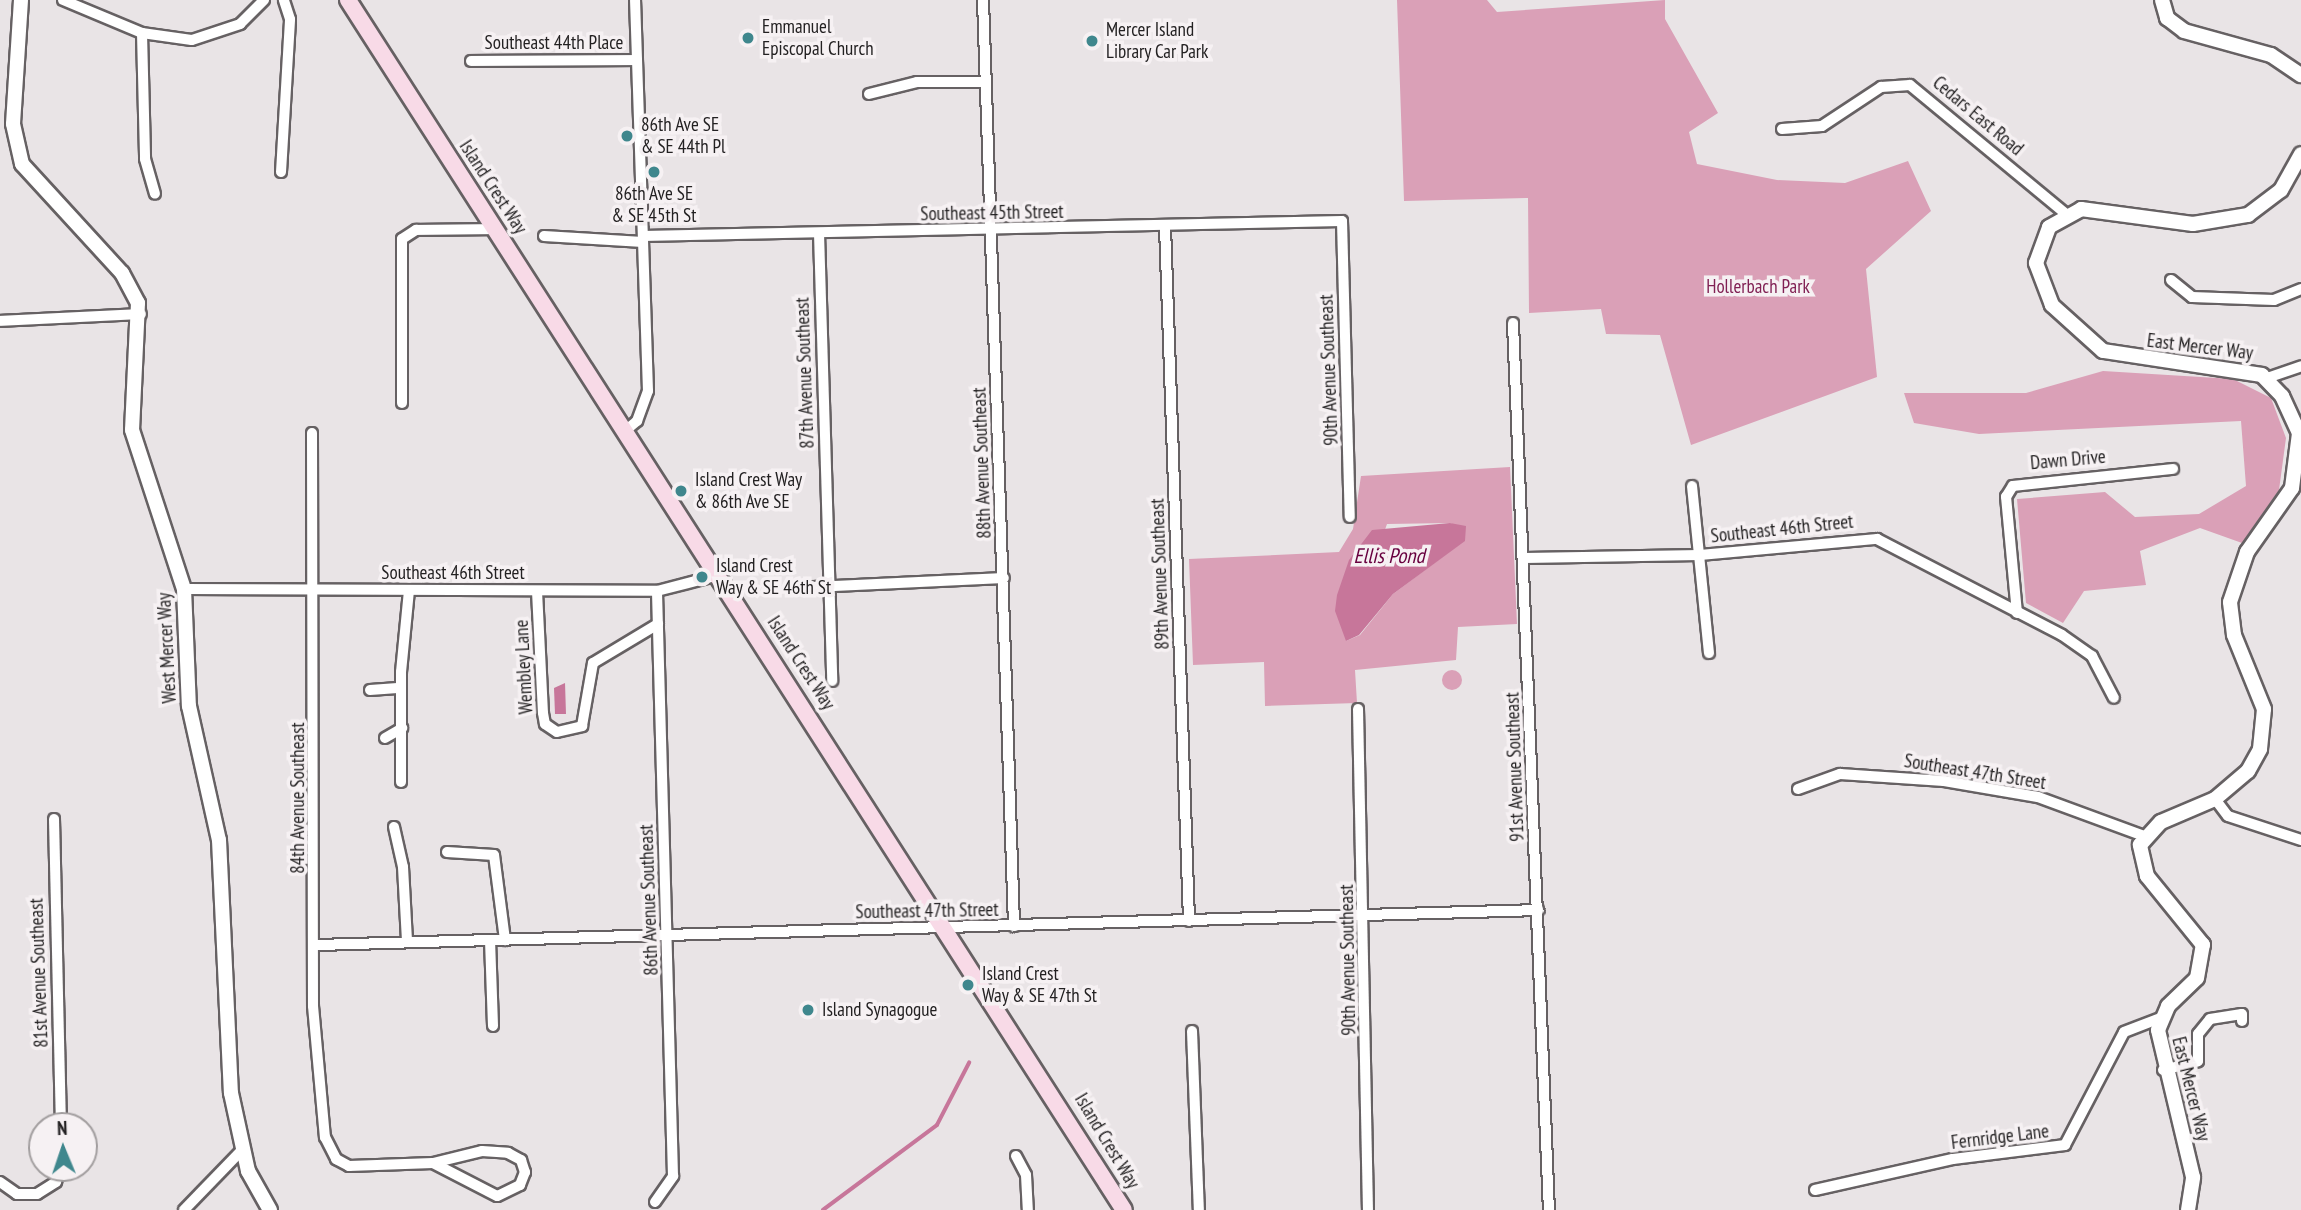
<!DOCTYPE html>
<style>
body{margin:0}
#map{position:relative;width:2301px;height:1210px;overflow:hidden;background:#e9e4e6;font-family:"PT Sans Narrow",sans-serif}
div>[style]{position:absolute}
.green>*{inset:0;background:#daa0b7}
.round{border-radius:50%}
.water>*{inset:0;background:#c7769a}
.stream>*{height:3.5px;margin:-1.75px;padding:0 1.75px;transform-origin:1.75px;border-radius:1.75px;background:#c7769a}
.roads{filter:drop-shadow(2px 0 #666163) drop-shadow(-2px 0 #666163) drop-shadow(0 2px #666163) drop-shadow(0 -2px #666163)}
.minor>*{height:10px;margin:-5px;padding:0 5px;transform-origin:5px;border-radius:5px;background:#fff}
.tertiary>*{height:14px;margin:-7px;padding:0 7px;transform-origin:7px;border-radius:7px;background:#fff}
.secondary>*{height:16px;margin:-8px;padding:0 8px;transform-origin:8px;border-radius:8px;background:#f8dae7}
.dots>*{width:19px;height:19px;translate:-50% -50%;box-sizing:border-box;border:4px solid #f6f1f3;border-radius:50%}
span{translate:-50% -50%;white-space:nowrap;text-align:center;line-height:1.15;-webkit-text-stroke:7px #f6f1f3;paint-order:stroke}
.poi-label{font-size:19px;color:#232122}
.left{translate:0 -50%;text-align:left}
.street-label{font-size:19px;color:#232122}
.park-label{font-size:19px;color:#812154}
.water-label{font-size:21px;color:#68003f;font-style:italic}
.north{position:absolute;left:28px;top:1112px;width:70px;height:70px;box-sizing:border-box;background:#f6f1f3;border:2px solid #a29e9f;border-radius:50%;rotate:358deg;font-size:19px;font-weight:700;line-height:28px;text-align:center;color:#232122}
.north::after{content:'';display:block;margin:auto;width:24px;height:32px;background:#3f878d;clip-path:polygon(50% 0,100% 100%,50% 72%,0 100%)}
</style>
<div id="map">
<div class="green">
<div style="clip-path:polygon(1397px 0,1487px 0,1497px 12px,1665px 0,1665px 19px,1718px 113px,1689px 132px,1697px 164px,1777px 180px,1845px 183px,1908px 161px,1931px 211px,1866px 269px,1877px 377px,1691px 445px,1660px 335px,1606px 334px,1601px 309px,1529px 313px,1528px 198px,1404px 201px)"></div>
<div style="clip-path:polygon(2103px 371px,2233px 379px,2271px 398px,2286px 438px,2279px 490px,2242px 543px,2200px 528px,2140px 551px,2146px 585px,2084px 591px,2063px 623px,2026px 603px,2017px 499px,2105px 492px,2135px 517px,2199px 514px,2246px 486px,2241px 421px,1979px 434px,1914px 423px,1904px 393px,2026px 393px)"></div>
<div style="clip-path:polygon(evenodd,1510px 467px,1517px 624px,1458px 627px,1456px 660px,1355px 670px,1357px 703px,1265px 706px,1264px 662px,1193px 665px,1189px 559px,1339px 552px,1353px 529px,1361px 476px,1510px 467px,1451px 523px,1465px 540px,1393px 594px,1360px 635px,1346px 641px,1387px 524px,1451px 523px)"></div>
<div class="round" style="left:1442px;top:670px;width:20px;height:20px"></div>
</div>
<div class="water">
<div style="clip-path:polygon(1450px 523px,1466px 526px,1465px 541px,1393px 594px,1359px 635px,1346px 641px,1335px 611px,1337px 595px,1349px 560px,1372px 530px)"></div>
<div style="clip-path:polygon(565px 683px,566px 714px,555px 714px,554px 688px)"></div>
</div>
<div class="stream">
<div style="left:823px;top:1210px;width:142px;rotate:-36.7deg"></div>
<div style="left:937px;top:1125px;width:70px;rotate:-62.7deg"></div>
</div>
<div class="roads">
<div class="minor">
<div style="left:63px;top:0;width:86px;rotate:22.7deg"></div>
<div style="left:142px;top:33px;width:50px;rotate:8deg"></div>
<div style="left:192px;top:40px;width:51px;rotate:-18.4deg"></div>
<div style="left:240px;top:24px;width:34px;rotate:-45deg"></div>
<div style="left:983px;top:0;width:927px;rotate:88.08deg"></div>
<div style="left:142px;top:33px;width:126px;rotate:88.6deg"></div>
<div style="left:145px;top:159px;width:36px;rotate:74deg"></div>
<div style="left:471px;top:61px;width:166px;rotate:-0.3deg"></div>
<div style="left:869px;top:94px;width:49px;rotate:-14deg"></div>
<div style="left:917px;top:82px;width:69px"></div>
<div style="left:1782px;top:129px;width:40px;rotate:-4.3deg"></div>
<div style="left:1822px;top:126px;width:71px;rotate:-33.5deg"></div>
<div style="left:1881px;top:87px;width:29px;rotate:-4deg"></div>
<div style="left:1910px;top:85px;width:202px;rotate:39.6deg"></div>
<div style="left:281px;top:172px;width:153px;rotate:-86.6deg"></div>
<div style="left:290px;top:19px;width:20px;rotate:-108deg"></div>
<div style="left:1165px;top:226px;width:695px;rotate:88.02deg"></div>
<div style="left:819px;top:233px;width:448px;rotate:88.3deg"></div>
<div style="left:544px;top:236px;width:99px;rotate:3.5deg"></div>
<div style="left:643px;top:236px;width:699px;rotate:-1.23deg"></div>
<div style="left:1342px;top:221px;width:296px;rotate:88.5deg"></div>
<div style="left:2171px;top:280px;width:27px;rotate:39deg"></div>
<div style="left:2192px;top:297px;width:82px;rotate:2.1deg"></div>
<div style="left:2274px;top:300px;width:29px;rotate:-22deg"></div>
<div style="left:0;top:321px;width:141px;rotate:-2.8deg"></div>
<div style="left:1513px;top:323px;width:888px;rotate:87.68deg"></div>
<div style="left:2267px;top:378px;width:36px;rotate:-19deg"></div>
<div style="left:402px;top:403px;width:164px;rotate:-90deg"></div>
<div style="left:402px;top:239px;width:17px;rotate:-33deg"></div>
<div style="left:416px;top:230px;width:80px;rotate:-0.7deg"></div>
<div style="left:625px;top:431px;width:16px;rotate:-40deg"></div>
<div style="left:637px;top:421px;width:32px;rotate:-70deg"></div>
<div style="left:648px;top:391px;width:391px;rotate:-91.9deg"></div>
<div style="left:312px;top:433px;width:573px;rotate:89.9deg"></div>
<div style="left:313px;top:1006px;width:132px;rotate:84.8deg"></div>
<div style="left:325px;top:1137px;width:25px;rotate:63deg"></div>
<div style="left:336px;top:1159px;width:15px;rotate:28deg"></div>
<div style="left:349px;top:1166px;width:84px;rotate:-2deg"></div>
<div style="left:433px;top:1163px;width:50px;rotate:-13.8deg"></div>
<div style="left:482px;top:1151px;width:26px;rotate:4deg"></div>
<div style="left:508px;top:1153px;width:15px;rotate:28deg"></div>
<div style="left:521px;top:1160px;width:13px;rotate:72deg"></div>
<div style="left:525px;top:1172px;width:14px;rotate:111deg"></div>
<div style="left:520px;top:1185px;width:25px;rotate:154deg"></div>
<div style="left:497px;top:1196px;width:72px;rotate:-152.7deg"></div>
<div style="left:1692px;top:486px;width:168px;rotate:84.2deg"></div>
<div style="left:1525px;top:558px;width:175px;rotate:-1deg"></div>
<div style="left:1700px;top:555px;width:178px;rotate:-5.2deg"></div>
<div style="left:1877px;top:539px;width:208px;rotate:27.4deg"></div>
<div style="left:2062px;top:635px;width:37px;rotate:35deg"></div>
<div style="left:2092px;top:656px;width:47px;rotate:62.4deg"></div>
<div style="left:792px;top:588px;width:212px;rotate:-2.7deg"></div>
<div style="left:184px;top:589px;width:473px;rotate:0.2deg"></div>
<div style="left:657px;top:591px;width:64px;rotate:-14.5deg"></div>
<div style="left:537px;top:591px;width:122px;rotate:87.2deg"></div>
<div style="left:543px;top:713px;width:11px;rotate:80deg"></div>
<div style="left:545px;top:724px;width:14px;rotate:34deg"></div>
<div style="left:557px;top:732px;width:26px;rotate:-13deg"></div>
<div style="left:582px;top:726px;width:64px;rotate:-80.1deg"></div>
<div style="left:593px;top:663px;width:76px;rotate:-31deg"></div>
<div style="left:2017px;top:613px;width:117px;rotate:-95.4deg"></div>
<div style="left:2006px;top:497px;width:13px;rotate:-58deg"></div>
<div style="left:2013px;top:486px;width:161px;rotate:-6.1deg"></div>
<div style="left:370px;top:690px;width:31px;rotate:-4deg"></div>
<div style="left:1358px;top:709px;width:501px;rotate:88.86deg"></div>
<div style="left:385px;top:738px;width:20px;rotate:-30deg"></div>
<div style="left:401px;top:782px;width:110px;rotate:-90deg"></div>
<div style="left:401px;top:672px;width:81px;rotate:-84.4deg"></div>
<div style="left:1798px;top:789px;width:45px;rotate:-19.7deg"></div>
<div style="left:1840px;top:774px;width:104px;rotate:3.9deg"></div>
<div style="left:1944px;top:781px;width:95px;rotate:9.7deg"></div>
<div style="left:2038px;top:797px;width:113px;rotate:20.2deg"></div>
<div style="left:2215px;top:799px;width:21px;rotate:53deg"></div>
<div style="left:2228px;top:816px;width:77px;rotate:18.2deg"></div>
<div style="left:54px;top:819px;width:307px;rotate:88.7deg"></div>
<div style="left:394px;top:827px;width:41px;rotate:77.3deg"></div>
<div style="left:403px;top:867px;width:75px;rotate:86.9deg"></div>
<div style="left:447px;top:852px;width:47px;rotate:3.7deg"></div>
<div style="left:494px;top:855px;width:86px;rotate:82.6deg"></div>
<div style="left:490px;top:940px;width:86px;rotate:88deg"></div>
<div style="left:317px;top:945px;width:1222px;rotate:-1.64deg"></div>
<div style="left:1192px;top:1031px;width:179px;rotate:87.8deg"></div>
<div style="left:2163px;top:1070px;width:36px;rotate:-14deg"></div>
<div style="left:2198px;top:1061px;width:27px;rotate:-90deg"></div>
<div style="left:2198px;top:1034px;width:19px;rotate:-51deg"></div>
<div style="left:2210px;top:1019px;width:32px;rotate:-9deg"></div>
<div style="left:2242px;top:1014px;width:7px;rotate:90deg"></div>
<div style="left:1016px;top:1156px;width:21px;rotate:62deg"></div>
<div style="left:1026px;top:1175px;width:35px;rotate:87deg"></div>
<div style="left:0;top:1182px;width:21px;rotate:35deg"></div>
<div style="left:17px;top:1194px;width:20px"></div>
<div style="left:37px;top:1194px;width:22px;rotate:-32deg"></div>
<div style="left:56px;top:1182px;width:15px;rotate:-74deg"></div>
<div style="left:1815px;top:1190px;width:141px;rotate:-12.7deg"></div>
<div style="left:1953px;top:1159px;width:113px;rotate:-7.1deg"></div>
<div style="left:2065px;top:1145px;width:127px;rotate:-62.4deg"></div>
<div style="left:2124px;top:1032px;width:40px;rotate:-21deg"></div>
<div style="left:655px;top:1202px;width:32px;rotate:-55deg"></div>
<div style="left:673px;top:1176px;width:585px;rotate:-91.57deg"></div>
<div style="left:184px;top:1210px;width:83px;rotate:-46deg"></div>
</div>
<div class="tertiary">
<div style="left:21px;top:0;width:124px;rotate:93.7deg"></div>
<div style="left:13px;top:124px;width:41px;rotate:77.3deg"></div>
<div style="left:22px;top:164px;width:148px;rotate:47.5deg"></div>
<div style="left:122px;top:273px;width:34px;rotate:62deg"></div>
<div style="left:138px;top:303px;width:127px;rotate:92.7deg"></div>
<div style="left:132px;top:430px;width:167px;rotate:71.9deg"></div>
<div style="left:184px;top:589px;width:117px;rotate:87.6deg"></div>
<div style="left:189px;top:706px;width:137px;rotate:77.4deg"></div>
<div style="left:219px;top:840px;width:253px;rotate:87.3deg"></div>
<div style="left:231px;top:1093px;width:80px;rotate:77.7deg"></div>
<div style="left:248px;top:1171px;width:45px;rotate:60.6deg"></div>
<div style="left:2162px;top:0;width:19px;rotate:74deg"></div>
<div style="left:2167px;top:18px;width:21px;rotate:37deg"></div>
<div style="left:2184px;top:31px;width:90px;rotate:15.4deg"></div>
<div style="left:2271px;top:55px;width:36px;rotate:34deg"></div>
<div style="left:2188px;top:1210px;width:33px;rotate:-81deg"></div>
<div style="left:2193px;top:1177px;width:151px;rotate:-103.4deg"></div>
<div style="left:2158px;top:1030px;width:26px;rotate:-67deg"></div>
<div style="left:2168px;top:1006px;width:40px;rotate:-44deg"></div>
<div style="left:2197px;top:978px;width:34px;rotate:-80deg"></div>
<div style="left:2203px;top:945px;width:89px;rotate:-129.1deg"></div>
<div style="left:2147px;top:876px;width:32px;rotate:-103deg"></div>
<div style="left:2140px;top:845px;width:31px;rotate:-48deg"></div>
<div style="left:2161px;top:822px;width:59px;rotate:-23.1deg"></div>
<div style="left:2215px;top:799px;width:43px;rotate:-40.3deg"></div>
<div style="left:2248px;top:771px;width:25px;rotate:-61deg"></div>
<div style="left:2260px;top:749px;width:40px;rotate:-84.3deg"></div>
<div style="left:2264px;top:709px;width:80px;rotate:-112.1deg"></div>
<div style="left:2234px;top:635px;width:33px;rotate:-97deg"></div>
<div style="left:2230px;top:602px;width:53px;rotate:-71.2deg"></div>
<div style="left:2247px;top:552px;width:78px;rotate:-54.9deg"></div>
<div style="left:2292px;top:488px;width:55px;rotate:-82.7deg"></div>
<div style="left:2299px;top:433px;width:41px;rotate:-114.7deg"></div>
<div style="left:2282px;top:396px;width:29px;rotate:-134deg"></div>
<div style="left:2262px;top:375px;width:161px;rotate:-171.4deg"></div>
<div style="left:2103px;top:351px;width:69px;rotate:-138deg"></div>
<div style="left:2052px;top:305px;width:45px;rotate:-110.9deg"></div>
<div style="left:2036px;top:263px;width:38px;rotate:-70deg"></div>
<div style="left:2049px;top:227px;width:37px;rotate:-29deg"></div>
<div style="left:2081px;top:209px;width:113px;rotate:7.6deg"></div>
<div style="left:2193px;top:224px;width:56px;rotate:-9.3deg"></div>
<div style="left:2248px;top:215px;width:41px;rotate:-37.1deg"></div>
<div style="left:2281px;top:190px;width:41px;rotate:-60.9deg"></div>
</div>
<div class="secondary">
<div style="left:348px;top:0;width:1437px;rotate:57.33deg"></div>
</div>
</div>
<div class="dots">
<div style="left:748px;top:38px;background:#3f878d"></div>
<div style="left:1092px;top:41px;background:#3f878d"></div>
<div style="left:627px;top:136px;background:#3f878d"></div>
<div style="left:654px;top:172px;background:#3f878d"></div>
<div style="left:681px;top:491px;background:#3f878d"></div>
<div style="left:702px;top:577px;background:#3f878d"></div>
<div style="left:968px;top:985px;background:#3f878d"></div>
<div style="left:808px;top:1010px;background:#3f878d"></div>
</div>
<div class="poi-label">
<span class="left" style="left:762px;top:38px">Emmanuel<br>Episcopal Church</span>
<span class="left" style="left:1106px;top:41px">Mercer Island<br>Library Car Park</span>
<span class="left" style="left:641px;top:136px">86th Ave SE<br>&amp; SE 44th Pl</span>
<span style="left:654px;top:205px">86th Ave SE<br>&amp; SE 45th St</span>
<span class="left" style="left:695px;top:491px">Island Crest Way<br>&amp; 86th Ave SE</span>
<span class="left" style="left:716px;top:577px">Island Crest<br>Way &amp; SE 46th St</span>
<span class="left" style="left:982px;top:985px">Island Crest<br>Way &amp; SE 47th St</span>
<span class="left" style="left:822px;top:1010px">Island Synagogue</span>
</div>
<div class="street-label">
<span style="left:554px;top:43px">Southeast 44th Place</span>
<span style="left:1978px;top:116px;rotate:40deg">Cedars East Road</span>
<span style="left:493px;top:187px;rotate:57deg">Island Crest Way</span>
<span style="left:992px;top:213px;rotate:-1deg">Southeast 45th Street</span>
<span style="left:2200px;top:347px;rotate:7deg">East Mercer Way</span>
<span style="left:1329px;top:370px;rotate:-92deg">90th Avenue Southeast</span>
<span style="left:805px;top:373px;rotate:-92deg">87th Avenue Southeast</span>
<span style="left:2068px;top:460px;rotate:-5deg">Dawn Drive</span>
<span style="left:982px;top:463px;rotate:-92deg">88th Avenue Southeast</span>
<span style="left:1782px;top:529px;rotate:-6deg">Southeast 46th Street</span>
<span style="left:453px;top:573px">Southeast 46th Street</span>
<span style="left:1160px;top:574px;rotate:-92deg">89th Avenue Southeast</span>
<span style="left:167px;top:648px;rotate:-93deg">West Mercer Way</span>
<span style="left:801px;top:663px;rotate:57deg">Island Crest Way</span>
<span style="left:524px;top:667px;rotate:-93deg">Wembley Lane</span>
<span style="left:1515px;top:767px;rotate:-92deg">91st Avenue Southeast</span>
<span style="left:1975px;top:772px;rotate:9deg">Southeast 47th Street</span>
<span style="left:298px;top:798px;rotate:-90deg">84th Avenue Southeast</span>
<span style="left:649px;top:900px;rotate:-92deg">86th Avenue Southeast</span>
<span style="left:927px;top:911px;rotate:-1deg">Southeast 47th Street</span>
<span style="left:1348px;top:960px;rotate:-91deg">90th Avenue Southeast</span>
<span style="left:39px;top:973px;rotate:-92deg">81st Avenue Southeast</span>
<span style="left:2191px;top:1089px;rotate:76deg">East Mercer Way</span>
<span style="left:2000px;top:1137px;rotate:-7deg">Fernridge Lane</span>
<span style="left:1107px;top:1141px;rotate:59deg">Island Crest Way</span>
</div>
<div class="park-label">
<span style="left:1758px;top:287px">Hollerbach Park</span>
</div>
<div class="water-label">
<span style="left:1389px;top:556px">Ellis Pond</span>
</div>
<div class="north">N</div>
</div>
